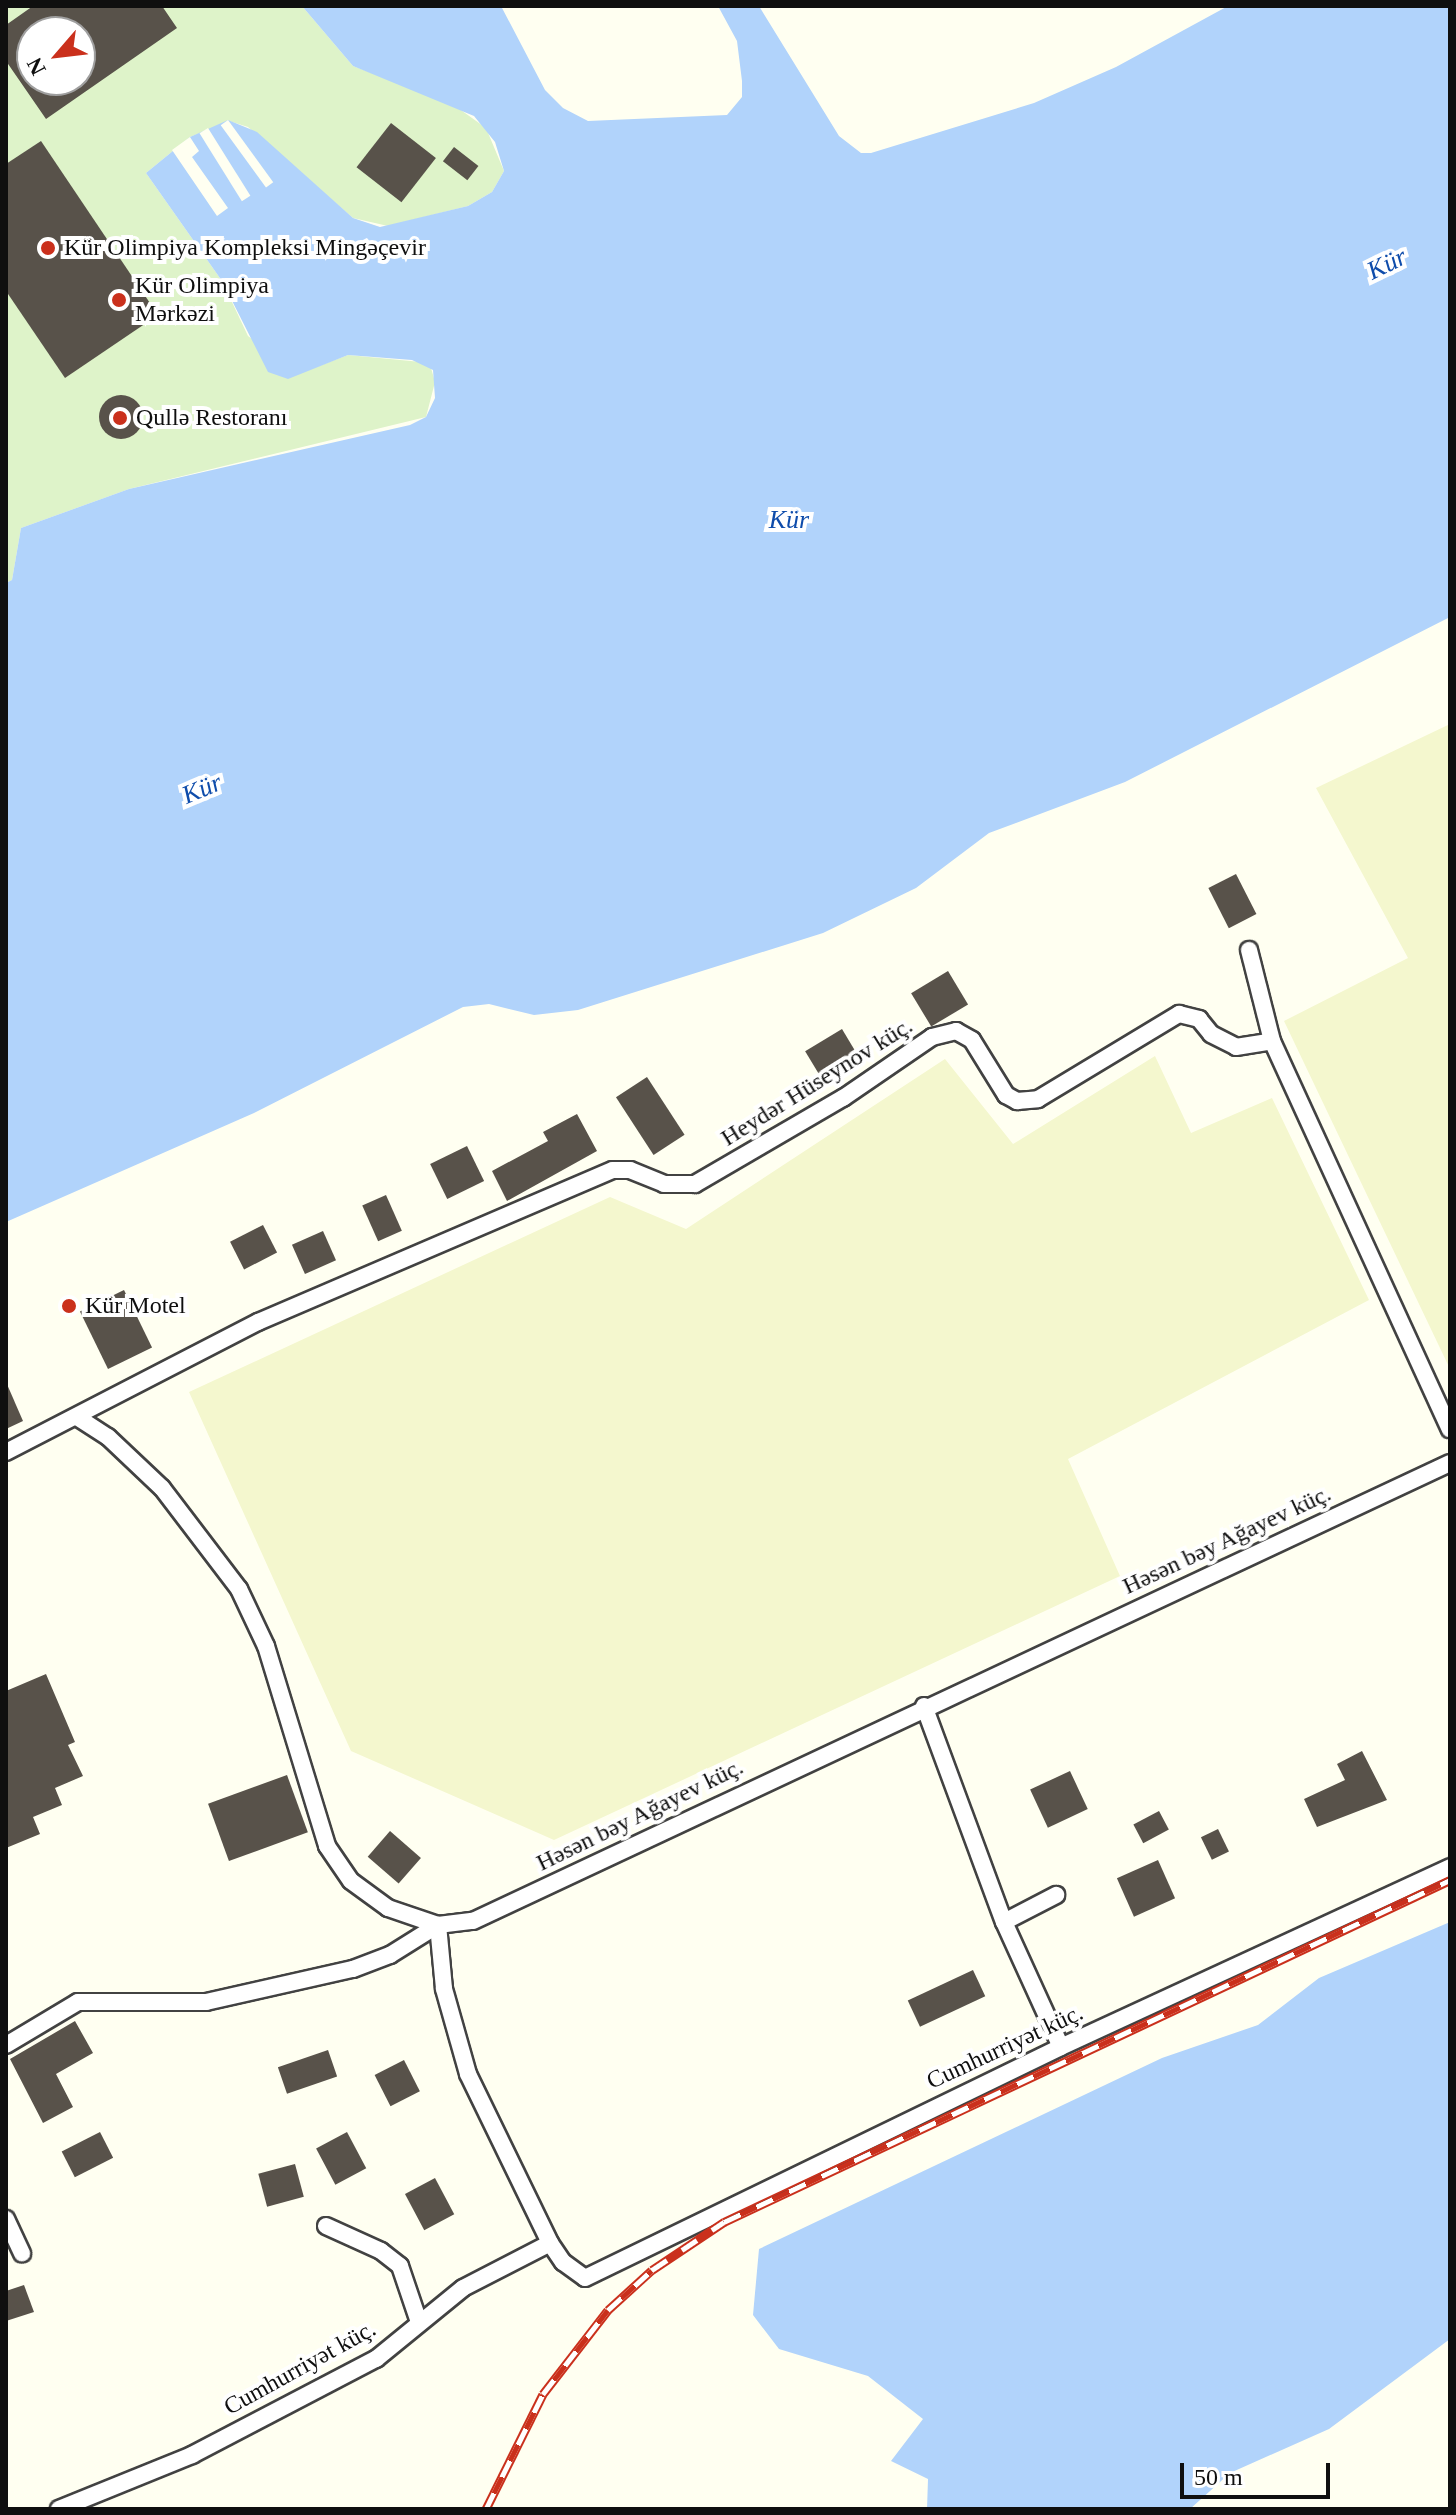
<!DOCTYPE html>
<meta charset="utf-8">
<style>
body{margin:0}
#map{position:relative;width:1456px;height:2515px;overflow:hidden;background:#fffff1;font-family:Georgia,serif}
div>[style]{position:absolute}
.farmland>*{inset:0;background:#f4f7ce}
.pitch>*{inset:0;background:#def3c9}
.water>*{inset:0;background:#b1d3fb}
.pier>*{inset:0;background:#fffff1;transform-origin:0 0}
.building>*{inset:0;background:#58524a;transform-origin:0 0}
.round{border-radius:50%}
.roads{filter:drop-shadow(2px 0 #424242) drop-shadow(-2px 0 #424242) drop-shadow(0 2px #424242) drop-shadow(0 -2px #424242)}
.minor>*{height:16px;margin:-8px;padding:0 8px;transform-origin:8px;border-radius:8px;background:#fff}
.rail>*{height:9px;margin-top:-4.5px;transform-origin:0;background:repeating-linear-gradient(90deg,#fff 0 18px,#ca301c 0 36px);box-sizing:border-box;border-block:2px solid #ca301c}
.dots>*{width:22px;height:22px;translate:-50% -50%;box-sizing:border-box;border:4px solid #fff;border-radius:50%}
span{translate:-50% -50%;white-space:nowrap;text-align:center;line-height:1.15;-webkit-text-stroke:8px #fff;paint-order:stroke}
.poi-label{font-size:24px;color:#0f0f0f}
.left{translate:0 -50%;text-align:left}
.street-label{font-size:24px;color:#0f0f0f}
.water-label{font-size:26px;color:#0e4cab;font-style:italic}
.frame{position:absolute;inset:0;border:8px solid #0f0f0f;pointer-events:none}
.north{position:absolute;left:16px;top:16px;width:80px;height:80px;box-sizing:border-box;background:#fff;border:2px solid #9f9f9f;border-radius:50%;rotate:242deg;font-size:22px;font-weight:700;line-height:32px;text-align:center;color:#0f0f0f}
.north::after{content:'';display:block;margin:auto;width:28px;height:36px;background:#ca301c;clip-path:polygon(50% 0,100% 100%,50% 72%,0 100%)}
.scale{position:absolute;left:1180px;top:2463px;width:150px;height:36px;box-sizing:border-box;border:4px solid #0f0f0f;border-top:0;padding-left:10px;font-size:24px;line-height:28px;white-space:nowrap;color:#0f0f0f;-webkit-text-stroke:6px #fff;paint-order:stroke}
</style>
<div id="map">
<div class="farmland">
<div style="clip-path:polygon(1450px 724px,1450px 1369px,1284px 1021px,1408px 958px,1316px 788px)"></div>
<div style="clip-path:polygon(1155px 1056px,1191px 1133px,1272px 1098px,1369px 1300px,1068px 1459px,1120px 1576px,554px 1840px,351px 1751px,189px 1392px,610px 1197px,686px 1229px,945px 1059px,1013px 1144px)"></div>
</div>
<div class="pitch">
<div style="clip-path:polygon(evenodd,6px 6px,302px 6px,353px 66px,451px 103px,486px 128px,504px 171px,492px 192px,468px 206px,388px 226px,353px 218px,248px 127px,229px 121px,190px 137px,146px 173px,222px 281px,248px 336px,298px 374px,348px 355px,421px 362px,431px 368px,435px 382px,426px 417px,129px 489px,21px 528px,12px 580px,6px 583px,6px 6px,32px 32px,80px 32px,80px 80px,32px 80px,32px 32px)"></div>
</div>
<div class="water">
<div style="clip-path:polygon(302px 6px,501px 6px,545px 90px,563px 108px,588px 121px,727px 115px,742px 97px,742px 81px,737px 41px,718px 6px,759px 6px,839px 136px,861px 153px,871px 153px,1034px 103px,1116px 67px,1228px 6px,1450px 6px,1450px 617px,1125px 782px,989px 833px,916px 888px,823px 933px,578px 1010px,534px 1015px,489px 1004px,463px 1007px,254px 1113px,6px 1222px,6px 583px,12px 580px,21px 528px,129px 489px,410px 425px,426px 417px,435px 398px,433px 370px,412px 360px,348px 355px,288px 379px,268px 372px,222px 281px,146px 173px,190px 137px,228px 120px,257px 132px,353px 218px,380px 227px,468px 206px,492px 192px,504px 171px,495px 142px,474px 116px,353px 66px)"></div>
<div style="clip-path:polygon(1450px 1922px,1450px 2339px,1329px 2429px,1230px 2473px,1190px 2509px,927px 2509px,928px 2479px,891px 2461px,923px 2419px,868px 2376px,779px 2349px,753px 2315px,759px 2249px,1162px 2058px,1258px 2025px,1319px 1978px)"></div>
</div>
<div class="pier">
<div style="left:228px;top:120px;width:77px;height:9px;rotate:54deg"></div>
<div style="left:208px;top:128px;width:80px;height:10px;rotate:58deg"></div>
<div style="clip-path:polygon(190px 137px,199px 151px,192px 157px,228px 208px,217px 216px,172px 150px)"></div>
</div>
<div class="building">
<div style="clip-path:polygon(evenodd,33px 6px,162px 6px,177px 28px,46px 119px,6px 61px,6px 25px,33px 6px,32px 32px,80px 32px,80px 80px,32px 80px,32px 32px)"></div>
<div style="left:391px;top:123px;width:57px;height:56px;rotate:38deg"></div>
<div style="clip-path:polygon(41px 141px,158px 315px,65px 378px,6px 291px,6px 164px)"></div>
<div style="left:454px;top:147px;width:31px;height:18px;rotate:38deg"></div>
<div class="round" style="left:99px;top:395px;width:44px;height:44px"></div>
<div style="left:1236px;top:874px;width:45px;height:31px;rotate:63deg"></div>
<div style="left:948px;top:971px;width:39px;height:43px;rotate:59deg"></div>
<div style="left:842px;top:1029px;width:39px;height:43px;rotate:59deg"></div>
<div style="left:647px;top:1077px;width:69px;height:37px;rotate:57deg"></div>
<div style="clip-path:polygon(577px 1114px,597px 1151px,507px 1201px,492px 1171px,548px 1141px,543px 1132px)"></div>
<div style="left:467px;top:1146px;width:39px;height:41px;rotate:64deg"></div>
<div style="left:386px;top:1195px;width:39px;height:26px;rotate:66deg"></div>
<div style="left:263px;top:1225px;width:31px;height:37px;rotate:63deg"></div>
<div style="left:323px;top:1231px;width:32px;height:34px;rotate:66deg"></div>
<div style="left:124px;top:1290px;width:64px;height:49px;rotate:64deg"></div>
<div style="clip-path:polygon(6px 1382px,23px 1421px,6px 1429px)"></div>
<div style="clip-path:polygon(46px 1674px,75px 1742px,68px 1745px,83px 1776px,55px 1788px,62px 1805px,33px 1817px,40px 1834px,6px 1848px,6px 1691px)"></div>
<div style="clip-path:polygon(1362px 1751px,1387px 1800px,1317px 1827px,1304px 1799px,1345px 1780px,1337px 1764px)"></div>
<div style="left:1070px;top:1771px;width:42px;height:44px;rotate:65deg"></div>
<div style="left:287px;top:1775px;width:61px;height:84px;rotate:70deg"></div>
<div style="left:1159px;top:1811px;width:21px;height:29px;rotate:62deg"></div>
<div style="left:1218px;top:1829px;width:25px;height:19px;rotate:64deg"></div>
<div style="left:390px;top:1831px;width:41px;height:34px;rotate:41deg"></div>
<div style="left:1158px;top:1860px;width:42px;height:45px;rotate:66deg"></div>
<div style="left:973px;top:1970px;width:29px;height:72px;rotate:65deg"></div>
<div style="clip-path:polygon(75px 2021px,93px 2053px,56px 2074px,73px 2107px,43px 2123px,10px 2059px)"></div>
<div style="left:328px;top:2050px;width:28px;height:53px;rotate:71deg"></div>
<div style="left:404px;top:2060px;width:35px;height:33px;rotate:63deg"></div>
<div style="left:100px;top:2132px;width:29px;height:43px;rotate:63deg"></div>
<div style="left:347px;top:2132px;width:41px;height:35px;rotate:62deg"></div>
<div style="left:295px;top:2164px;width:34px;height:38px;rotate:75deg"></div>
<div style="left:435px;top:2178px;width:41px;height:34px;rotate:62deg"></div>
<div style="clip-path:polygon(24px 2285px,34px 2312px,6px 2321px,6px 2291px)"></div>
</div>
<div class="roads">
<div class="minor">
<div style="left:1249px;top:950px;width:94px;rotate:75.8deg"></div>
<div style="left:77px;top:1417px;width:37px;rotate:33deg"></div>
<div style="left:108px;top:1437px;width:74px;rotate:43.4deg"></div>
<div style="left:162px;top:1488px;width:127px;rotate:52.7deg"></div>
<div style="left:239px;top:1589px;width:63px;rotate:64.7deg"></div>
<div style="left:266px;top:1646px;width:209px;rotate:73deg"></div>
<div style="left:327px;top:1846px;width:42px;rotate:55.6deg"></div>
<div style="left:351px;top:1881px;width:46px;rotate:36.1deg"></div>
<div style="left:388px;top:1908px;width:53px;rotate:18.8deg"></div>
<div style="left:438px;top:1925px;width:35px;rotate:-7deg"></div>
<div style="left:473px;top:1921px;width:1079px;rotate:-25.12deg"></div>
<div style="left:6px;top:1452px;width:284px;rotate:-27.3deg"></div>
<div style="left:258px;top:1322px;width:386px;rotate:-23.2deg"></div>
<div style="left:613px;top:1170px;width:17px"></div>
<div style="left:630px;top:1170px;width:37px;rotate:22deg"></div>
<div style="left:664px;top:1184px;width:31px"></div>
<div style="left:695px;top:1184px;width:171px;rotate:-30.2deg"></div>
<div style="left:843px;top:1098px;width:108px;rotate:-34.4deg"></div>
<div style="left:932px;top:1037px;width:25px;rotate:-14deg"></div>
<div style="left:956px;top:1031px;width:18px;rotate:29deg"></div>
<div style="left:972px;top:1040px;width:65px;rotate:58.3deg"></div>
<div style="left:1006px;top:1095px;width:13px;rotate:29deg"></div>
<div style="left:1017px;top:1101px;width:21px;rotate:-5deg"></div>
<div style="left:1038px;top:1099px;width:165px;rotate:-31.1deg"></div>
<div style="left:1179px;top:1014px;width:21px;rotate:14deg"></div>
<div style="left:1199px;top:1019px;width:19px;rotate:51deg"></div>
<div style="left:1211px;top:1034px;width:28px;rotate:27deg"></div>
<div style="left:1236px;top:1047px;width:36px;rotate:-9deg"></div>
<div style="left:1272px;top:1041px;width:427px;rotate:65.4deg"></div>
<div style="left:924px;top:1706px;width:230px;rotate:69.7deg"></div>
<div style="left:1004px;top:1922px;width:137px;rotate:65.5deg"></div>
<div style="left:1004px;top:1922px;width:59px;rotate:-27.4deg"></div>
<div style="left:6px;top:2045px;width:84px;rotate:-30.8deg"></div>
<div style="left:78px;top:2002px;width:128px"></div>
<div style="left:206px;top:2002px;width:151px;rotate:-12.7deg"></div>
<div style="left:353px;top:1969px;width:40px;rotate:-21deg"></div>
<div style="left:390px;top:1955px;width:57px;rotate:-32deg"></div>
<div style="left:438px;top:1925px;width:64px;rotate:84.6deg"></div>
<div style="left:444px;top:1989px;width:88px;rotate:74.2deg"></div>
<div style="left:468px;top:2074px;width:188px;rotate:64.1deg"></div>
<div style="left:550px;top:2243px;width:23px;rotate:56deg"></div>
<div style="left:563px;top:2262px;width:27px;rotate:36deg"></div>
<div style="left:585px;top:2278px;width:529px;rotate:-25.89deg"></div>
<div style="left:1061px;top:2047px;width:429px;rotate:-24.8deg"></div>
<div style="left:6px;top:2219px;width:38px;rotate:65deg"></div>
<div style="left:326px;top:2226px;width:60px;rotate:24.4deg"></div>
<div style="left:381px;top:2251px;width:24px;rotate:38deg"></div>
<div style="left:400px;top:2266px;width:59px;rotate:71.3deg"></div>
<div style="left:59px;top:2509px;width:144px;rotate:-22.1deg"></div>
<div style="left:192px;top:2455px;width:208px;rotate:-27.6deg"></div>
<div style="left:376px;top:2359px;width:112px;rotate:-39.2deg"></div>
<div style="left:463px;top:2288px;width:98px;rotate:-27.3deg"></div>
</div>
</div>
<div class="rail">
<div style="left:486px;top:2509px;width:128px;rotate:-63.6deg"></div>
<div style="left:543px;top:2394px;width:106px;rotate:-52.3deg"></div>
<div style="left:608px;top:2310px;width:59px;rotate:-42.3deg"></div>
<div style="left:652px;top:2270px;width:87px;rotate:-33.7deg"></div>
<div style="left:724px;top:2222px;width:803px;rotate:-25.22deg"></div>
</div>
<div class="dots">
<div style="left:48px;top:248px;background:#ca301c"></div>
<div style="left:119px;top:300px;background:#ca301c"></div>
<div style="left:120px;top:418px;background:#ca301c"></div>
<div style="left:69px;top:1306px;background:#ca301c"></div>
</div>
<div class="poi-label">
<span class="left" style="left:64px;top:248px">Kür Olimpiya Kompleksi Mingəçevir</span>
<span class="left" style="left:135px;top:300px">Kür Olimpiya<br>Mərkəzi</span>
<span class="left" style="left:136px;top:418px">Qullə Restoranı</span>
<span class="left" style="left:85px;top:1306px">Kür Motel</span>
</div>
<div class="street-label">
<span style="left:817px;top:1082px;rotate:-32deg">Heydər Hüseynov küç.</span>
<span style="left:1227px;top:1540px;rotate:-25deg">Həsən bəy Ağayev küç.</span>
<span style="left:640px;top:1815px;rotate:-26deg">Həsən bəy Ağayev küç.</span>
<span style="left:1005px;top:2047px;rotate:-25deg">Cumhurriyət küç.</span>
<span style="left:300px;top:2368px;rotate:-29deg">Cumhurriyət küç.</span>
</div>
<div class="water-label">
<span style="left:1387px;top:264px;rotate:-26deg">Kür</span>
<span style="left:789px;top:520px">Kür</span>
<span style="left:202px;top:789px;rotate:-23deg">Kür</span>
</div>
<div class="frame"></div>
<div class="north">N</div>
<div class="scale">50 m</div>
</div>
